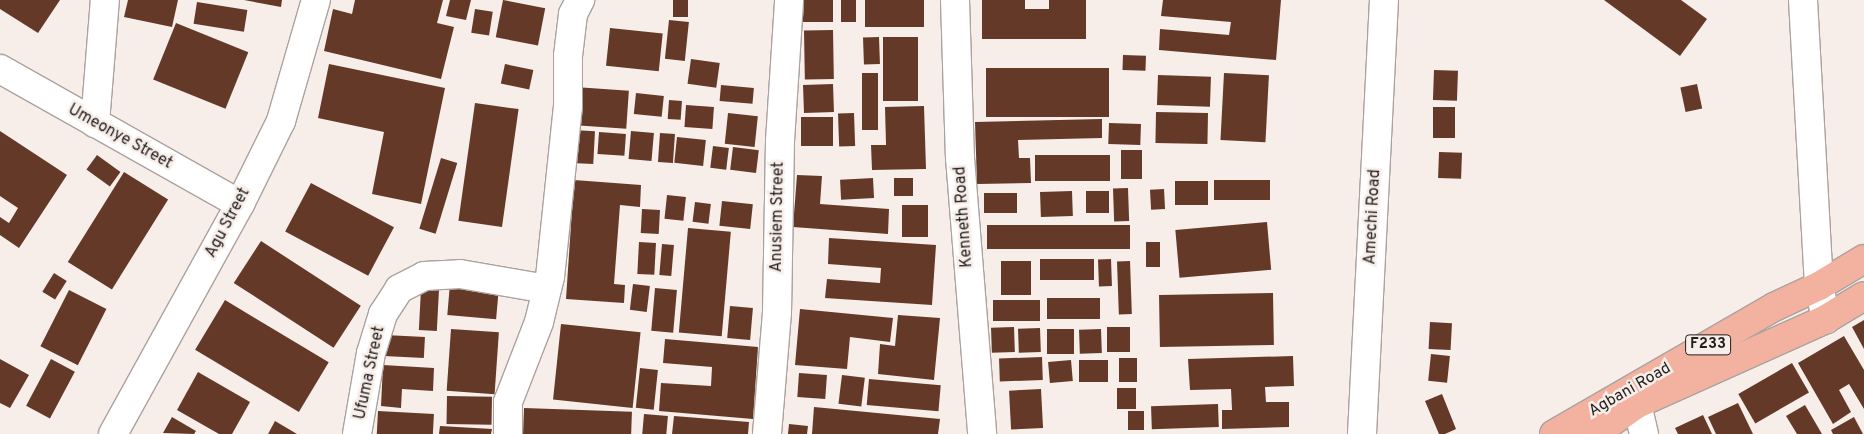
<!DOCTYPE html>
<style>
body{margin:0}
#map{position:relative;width:1864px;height:434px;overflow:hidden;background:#f7eeea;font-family:Overpass,sans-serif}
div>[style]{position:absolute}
.building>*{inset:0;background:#643928;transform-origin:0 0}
.roads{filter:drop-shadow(1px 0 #aba29f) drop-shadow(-1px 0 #aba29f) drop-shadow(0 1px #aba29f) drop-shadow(0 -1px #aba29f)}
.minor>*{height:28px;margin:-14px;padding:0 14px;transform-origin:14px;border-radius:14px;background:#fff}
.secondary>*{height:28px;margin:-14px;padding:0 14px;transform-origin:14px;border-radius:14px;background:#fff}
.primary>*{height:28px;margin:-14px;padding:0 14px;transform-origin:14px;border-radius:14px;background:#f3b2a0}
span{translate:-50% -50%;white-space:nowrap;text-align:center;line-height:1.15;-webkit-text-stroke:5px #f7eeea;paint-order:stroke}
.shield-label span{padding:1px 4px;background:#f7eeea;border:1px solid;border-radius:4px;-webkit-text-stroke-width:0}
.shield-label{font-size:15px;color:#211e1c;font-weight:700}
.street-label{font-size:16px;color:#211e1c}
</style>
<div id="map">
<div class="building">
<div style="clip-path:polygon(0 0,60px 0,38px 33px,0 9px)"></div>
<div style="clip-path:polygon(128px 0,178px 0,172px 27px,124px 17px)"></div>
<div style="clip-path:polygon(244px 0,282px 0,281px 7px)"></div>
<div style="clip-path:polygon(355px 0,443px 0,437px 23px,454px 27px,441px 79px,324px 51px,333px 9px,352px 14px)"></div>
<div style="clip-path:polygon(450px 0,471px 0,466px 20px,446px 16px)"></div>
<div style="left:503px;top:0;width:43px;height:38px;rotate:11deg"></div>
<div style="left:673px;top:0;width:15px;height:17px"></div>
<div style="left:796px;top:0;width:37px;height:22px"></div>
<div style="left:841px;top:0;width:15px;height:22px"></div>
<div style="left:865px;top:0;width:59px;height:27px"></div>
<div style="clip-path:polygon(982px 0,1025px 0,1025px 9px,1049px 9px,1049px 0,1086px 0,1086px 39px,982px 39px)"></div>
<div style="clip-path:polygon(1163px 0,1281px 0,1276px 60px,1159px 50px,1160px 29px,1229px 35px,1231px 22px,1161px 16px)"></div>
<div style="clip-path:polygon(1604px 0,1681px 0,1707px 19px,1680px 56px)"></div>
<div style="left:197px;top:2px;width:51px;height:22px;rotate:9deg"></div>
<div style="left:475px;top:9px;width:18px;height:24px;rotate:9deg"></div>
<div style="left:669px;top:20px;width:20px;height:39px;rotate:6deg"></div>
<div style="left:176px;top:23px;width:78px;height:61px;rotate:22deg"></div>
<div style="left:610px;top:28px;width:53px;height:38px;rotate:6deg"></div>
<div style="left:833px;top:30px;width:49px;height:29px;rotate:89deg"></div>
<div style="left:879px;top:37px;width:27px;height:16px;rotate:88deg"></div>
<div style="left:883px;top:37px;width:35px;height:64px"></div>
<div style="left:1123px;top:55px;width:23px;height:15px;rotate:2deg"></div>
<div style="left:691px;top:59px;width:29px;height:25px;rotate:8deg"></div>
<div style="clip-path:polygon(329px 64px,445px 88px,421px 204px,372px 194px,384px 132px,318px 118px)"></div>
<div style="left:505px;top:64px;width:29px;height:20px;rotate:12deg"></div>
<div style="left:986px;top:68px;width:123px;height:49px"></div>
<div style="left:1434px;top:70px;width:24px;height:30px;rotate:2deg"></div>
<div style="left:862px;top:73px;width:16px;height:57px"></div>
<div style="left:1224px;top:73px;width:45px;height:67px;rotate:3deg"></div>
<div style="left:1158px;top:75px;width:53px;height:30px;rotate:2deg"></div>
<div style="left:833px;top:84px;width:28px;height:30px;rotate:88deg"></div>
<div style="left:1697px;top:84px;width:25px;height:17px;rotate:78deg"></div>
<div style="left:721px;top:85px;width:33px;height:16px;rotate:5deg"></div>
<div style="left:575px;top:87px;width:54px;height:38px;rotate:4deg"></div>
<div style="left:636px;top:93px;width:28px;height:21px;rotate:6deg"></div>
<div style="left:669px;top:100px;width:13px;height:19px;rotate:4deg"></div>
<div style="left:475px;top:103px;width:44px;height:119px;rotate:8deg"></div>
<div style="left:686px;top:105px;width:28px;height:22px;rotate:4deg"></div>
<div style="clip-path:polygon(924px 106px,926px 169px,872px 170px,871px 145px,886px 145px,885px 107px)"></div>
<div style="left:1433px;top:107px;width:22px;height:31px"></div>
<div style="left:1156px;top:112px;width:52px;height:31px;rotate:1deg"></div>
<div style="left:728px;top:113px;width:30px;height:31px;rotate:6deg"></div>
<div style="left:854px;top:113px;width:33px;height:16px;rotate:88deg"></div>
<div style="left:833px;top:117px;width:29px;height:32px;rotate:90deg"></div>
<div style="clip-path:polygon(1102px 119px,1102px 138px,1018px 140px,1019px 158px,1030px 158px,1031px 183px,977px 184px,975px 122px)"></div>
<div style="left:1109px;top:123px;width:32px;height:21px;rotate:2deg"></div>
<div style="left:573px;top:130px;width:22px;height:33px;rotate:3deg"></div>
<div style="clip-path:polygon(0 131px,67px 175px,19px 248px,0 235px,0 217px,9px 223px,18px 208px,0 196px)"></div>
<div style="left:631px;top:131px;width:23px;height:28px;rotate:5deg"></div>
<div style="left:599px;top:132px;width:27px;height:22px;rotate:4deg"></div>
<div style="left:660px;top:133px;width:15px;height:29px;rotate:4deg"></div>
<div style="left:677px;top:137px;width:29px;height:26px;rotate:6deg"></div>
<div style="left:713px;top:146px;width:16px;height:22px;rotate:7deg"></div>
<div style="left:733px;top:147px;width:26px;height:23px;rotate:7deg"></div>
<div style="left:1121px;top:150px;width:21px;height:29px"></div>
<div style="left:1439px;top:152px;width:23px;height:26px;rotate:2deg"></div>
<div style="left:97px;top:155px;width:29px;height:18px;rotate:36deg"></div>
<div style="left:1110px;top:155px;width:26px;height:75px;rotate:90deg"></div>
<div style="left:441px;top:158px;width:17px;height:74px;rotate:17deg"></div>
<div style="left:124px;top:172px;width:52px;height:106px;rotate:32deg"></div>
<div style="clip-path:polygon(797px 175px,822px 176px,820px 204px,889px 209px,888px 234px,793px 227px)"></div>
<div style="left:873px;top:178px;width:20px;height:33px;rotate:87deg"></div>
<div style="left:913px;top:178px;width:18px;height:19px;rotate:90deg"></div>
<div style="clip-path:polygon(574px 180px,641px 185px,640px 207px,620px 205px,614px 284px,625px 285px,624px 303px,566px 299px)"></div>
<div style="left:1270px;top:180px;width:20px;height:56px;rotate:90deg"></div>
<div style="left:1208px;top:181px;width:24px;height:33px;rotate:90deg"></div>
<div style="left:311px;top:183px;width:94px;height:55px;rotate:28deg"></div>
<div style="left:1128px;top:188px;width:33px;height:15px;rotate:88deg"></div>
<div style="left:1164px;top:189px;width:20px;height:14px;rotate:87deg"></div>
<div style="left:1072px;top:191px;width:25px;height:32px;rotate:88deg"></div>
<div style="left:1086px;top:191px;width:23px;height:22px"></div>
<div style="left:1017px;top:193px;width:20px;height:33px;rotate:90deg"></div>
<div style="left:667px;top:195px;width:19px;height:24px;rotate:6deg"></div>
<div style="left:722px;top:201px;width:31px;height:25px;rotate:6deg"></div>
<div style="left:695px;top:202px;width:16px;height:20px;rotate:7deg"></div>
<div style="left:902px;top:205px;width:26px;height:32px"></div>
<div style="left:642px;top:209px;width:18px;height:24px;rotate:3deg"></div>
<div style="left:1267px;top:222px;width:48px;height:92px;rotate:85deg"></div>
<div style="left:1130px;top:225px;width:24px;height:143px;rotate:90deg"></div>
<div style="left:688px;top:228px;width:43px;height:105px;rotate:5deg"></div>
<div style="clip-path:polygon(829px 238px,936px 245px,932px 305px,825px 298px,827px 279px,880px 283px,881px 268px,828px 264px)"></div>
<div style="left:261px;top:241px;width:119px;height:50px;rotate:33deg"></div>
<div style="left:639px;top:242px;width:17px;height:32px;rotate:3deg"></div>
<div style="left:1146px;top:242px;width:14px;height:25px"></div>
<div style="left:662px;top:244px;width:12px;height:31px;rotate:5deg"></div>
<div style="left:1094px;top:259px;width:21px;height:54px;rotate:90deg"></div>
<div style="left:1111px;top:259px;width:27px;height:13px;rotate:88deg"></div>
<div style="left:1001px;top:261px;width:30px;height:34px"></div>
<div style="left:1130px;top:261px;width:53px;height:13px;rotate:88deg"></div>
<div style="left:54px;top:273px;width:15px;height:22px;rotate:32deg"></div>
<div style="left:450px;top:284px;width:49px;height:31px;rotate:5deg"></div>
<div style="left:633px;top:284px;width:17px;height:26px;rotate:7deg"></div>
<div style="left:655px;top:288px;width:22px;height:43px;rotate:5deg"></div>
<div style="left:421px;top:289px;width:18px;height:41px;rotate:3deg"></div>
<div style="left:69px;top:290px;width:42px;height:63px;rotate:27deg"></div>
<div style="left:1273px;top:293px;width:52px;height:114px;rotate:89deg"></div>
<div style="left:1100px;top:298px;width:21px;height:53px;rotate:90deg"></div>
<div style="left:225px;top:300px;width:121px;height:58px;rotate:31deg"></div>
<div style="left:1040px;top:300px;width:21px;height:47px;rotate:90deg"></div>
<div style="left:730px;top:306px;width:23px;height:32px;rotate:5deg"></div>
<div style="clip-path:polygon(800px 309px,893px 318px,890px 342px,850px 337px,847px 369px,795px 365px)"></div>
<div style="clip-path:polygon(898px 315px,940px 318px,934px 380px,878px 374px,880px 344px,895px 346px)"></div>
<div style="clip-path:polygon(1864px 320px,1864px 349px,1852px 327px)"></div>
<div style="left:1430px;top:322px;width:22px;height:27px;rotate:3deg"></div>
<div style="left:561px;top:324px;width:80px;height:76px;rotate:6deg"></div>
<div style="left:1014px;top:327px;width:25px;height:23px;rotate:88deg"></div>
<div style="left:1107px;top:327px;width:23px;height:25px"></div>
<div style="left:1040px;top:328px;width:24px;height:22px;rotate:88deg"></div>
<div style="left:451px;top:329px;width:48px;height:62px;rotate:4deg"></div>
<div style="left:1074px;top:329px;width:25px;height:27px;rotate:90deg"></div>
<div style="left:1101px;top:329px;width:24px;height:22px;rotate:88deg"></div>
<div style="left:385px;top:335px;width:40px;height:21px;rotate:3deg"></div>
<div style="clip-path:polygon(1844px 336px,1864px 370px,1864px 409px,1849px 384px,1839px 390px,1851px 412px,1833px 424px,1798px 363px)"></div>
<div style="clip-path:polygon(665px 339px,758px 347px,753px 419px,659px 411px,661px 383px,711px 386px,712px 367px,663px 363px)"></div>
<div style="left:1431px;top:354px;width:19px;height:27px;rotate:6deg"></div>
<div style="clip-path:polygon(1293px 356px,1294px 386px,1265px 387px,1266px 402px,1289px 402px,1289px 427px,1222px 429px,1222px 410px,1232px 410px,1231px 389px,1190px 390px,1188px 359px)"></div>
<div style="left:1042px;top:357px;width:23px;height:43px;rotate:88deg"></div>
<div style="left:1137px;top:358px;width:24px;height:18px;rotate:90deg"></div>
<div style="clip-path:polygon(0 359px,29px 375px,10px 408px,0 403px)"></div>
<div style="left:51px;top:359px;width:27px;height:53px;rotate:28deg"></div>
<div style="left:1071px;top:360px;width:21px;height:23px;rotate:85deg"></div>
<div style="left:1079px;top:360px;width:29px;height:22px"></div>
<div style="left:1792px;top:363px;width:34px;height:62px;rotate:60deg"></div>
<div style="clip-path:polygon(383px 365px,434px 368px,433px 391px,402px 389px,401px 408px,381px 406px)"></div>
<div style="left:640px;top:368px;width:18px;height:40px;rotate:6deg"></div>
<div style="clip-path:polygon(198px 372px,250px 402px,232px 434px,219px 434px,177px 410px)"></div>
<div style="left:799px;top:373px;width:28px;height:24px;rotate:4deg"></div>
<div style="left:842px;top:375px;width:23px;height:29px;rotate:7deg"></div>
<div style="left:869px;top:379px;width:72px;height:26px;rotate:5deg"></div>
<div style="left:1117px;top:388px;width:19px;height:21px"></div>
<div style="left:1041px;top:389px;width:39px;height:32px;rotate:87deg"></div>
<div style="clip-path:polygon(1442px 394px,1456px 429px,1445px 434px,1439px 434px,1425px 401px)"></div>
<div style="left:447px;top:396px;width:45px;height:28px;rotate:1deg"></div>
<div style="clip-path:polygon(1738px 403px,1753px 434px,1716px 434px,1708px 417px)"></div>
<div style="left:1218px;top:404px;width:23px;height:67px;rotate:88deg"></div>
<div style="clip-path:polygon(1805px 405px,1822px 434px,1797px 434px,1786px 416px)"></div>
<div style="clip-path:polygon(814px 407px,940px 419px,938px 434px,812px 434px)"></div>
<div style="left:524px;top:408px;width:108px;height:26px;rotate:2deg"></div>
<div style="left:378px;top:411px;width:56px;height:23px;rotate:3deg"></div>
<div style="left:1128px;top:411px;width:16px;height:19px"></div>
<div style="left:644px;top:414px;width:24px;height:20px;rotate:5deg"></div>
<div style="clip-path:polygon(1703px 415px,1712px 434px,1678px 434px,1675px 428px)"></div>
<div style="clip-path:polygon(674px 416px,749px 422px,748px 434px,672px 434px)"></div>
<div style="clip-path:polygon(172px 417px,196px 431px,194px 434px,163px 433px)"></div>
<div style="clip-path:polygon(1854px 417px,1863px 434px,1833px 434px,1831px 430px)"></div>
<div style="clip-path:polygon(275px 421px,297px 434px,268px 434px)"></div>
<div style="clip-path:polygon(789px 424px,808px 426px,807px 434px,788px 434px)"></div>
<div style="clip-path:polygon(440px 426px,492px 429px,491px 434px,439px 434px)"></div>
</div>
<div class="roads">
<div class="minor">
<div style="left:955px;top:0;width:158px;rotate:88.2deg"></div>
<div style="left:960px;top:158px;width:277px;rotate:85.4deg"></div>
<div style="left:1803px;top:0;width:286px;rotate:86.8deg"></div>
<div style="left:1819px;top:286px;width:34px;rotate:78deg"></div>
<div style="left:0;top:69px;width:275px;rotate:29.4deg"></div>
<div style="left:95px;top:123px;width:123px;rotate:-85.4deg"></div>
<div style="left:1637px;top:404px;width:31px;rotate:77deg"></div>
<div style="left:113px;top:434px;width:263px;rotate:-61.1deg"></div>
<div style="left:240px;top:204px;width:93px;rotate:-63.7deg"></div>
<div style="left:281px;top:121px;width:126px;rotate:-73.9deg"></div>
<div style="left:357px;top:434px;width:82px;rotate:-80.2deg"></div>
<div style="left:371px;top:353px;width:41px;rotate:-72.9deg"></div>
<div style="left:383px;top:314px;width:30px;rotate:-57deg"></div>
<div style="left:399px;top:289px;width:28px;rotate:-27deg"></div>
<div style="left:424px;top:276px;width:36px;rotate:-3deg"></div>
<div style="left:460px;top:274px;width:88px;rotate:9.8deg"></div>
<div style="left:508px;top:434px;width:32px;rotate:-90deg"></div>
<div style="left:508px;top:402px;width:86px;rotate:-68.8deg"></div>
<div style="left:539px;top:322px;width:46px;rotate:-76.3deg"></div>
<div style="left:550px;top:277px;width:171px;rotate:-84deg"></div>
<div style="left:568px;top:107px;width:51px;rotate:-90deg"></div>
<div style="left:568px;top:56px;width:42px;rotate:-83.2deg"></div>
<div style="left:573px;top:14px;width:16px;rotate:-63deg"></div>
<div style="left:767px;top:434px;width:121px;rotate:-85.3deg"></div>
<div style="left:777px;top:313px;width:172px;rotate:-89deg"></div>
<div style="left:780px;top:141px;width:141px;rotate:-86.3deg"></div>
</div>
<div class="secondary">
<div style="left:1362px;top:434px;width:435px;rotate:-87.1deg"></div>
</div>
<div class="primary">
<div style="left:1554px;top:434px;width:254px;rotate:-30deg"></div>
<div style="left:1774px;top:307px;width:50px;rotate:-25deg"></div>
<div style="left:1819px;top:286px;width:52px;rotate:-31deg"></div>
<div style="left:1594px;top:434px;width:52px;rotate:-34.9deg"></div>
<div style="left:1637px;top:404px;width:207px;rotate:-24.2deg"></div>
<div style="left:1826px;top:319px;width:44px;rotate:-31.2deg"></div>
</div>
</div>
<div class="shield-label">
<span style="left:1708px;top:345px">F233</span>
</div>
<div class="street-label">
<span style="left:120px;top:137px;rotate:29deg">Umeonye Street</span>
<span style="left:778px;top:217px;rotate:-89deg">Anusiem Street</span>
<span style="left:964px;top:217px;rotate:-94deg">Kenneth Road</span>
<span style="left:1373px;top:217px;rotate:-87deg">Amechi Road</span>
<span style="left:228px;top:223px;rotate:-62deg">Agu Street</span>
<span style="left:370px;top:373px;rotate:-78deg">Ufuma Street</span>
<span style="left:1630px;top:390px;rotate:-30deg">Agbani Road</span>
</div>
</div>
